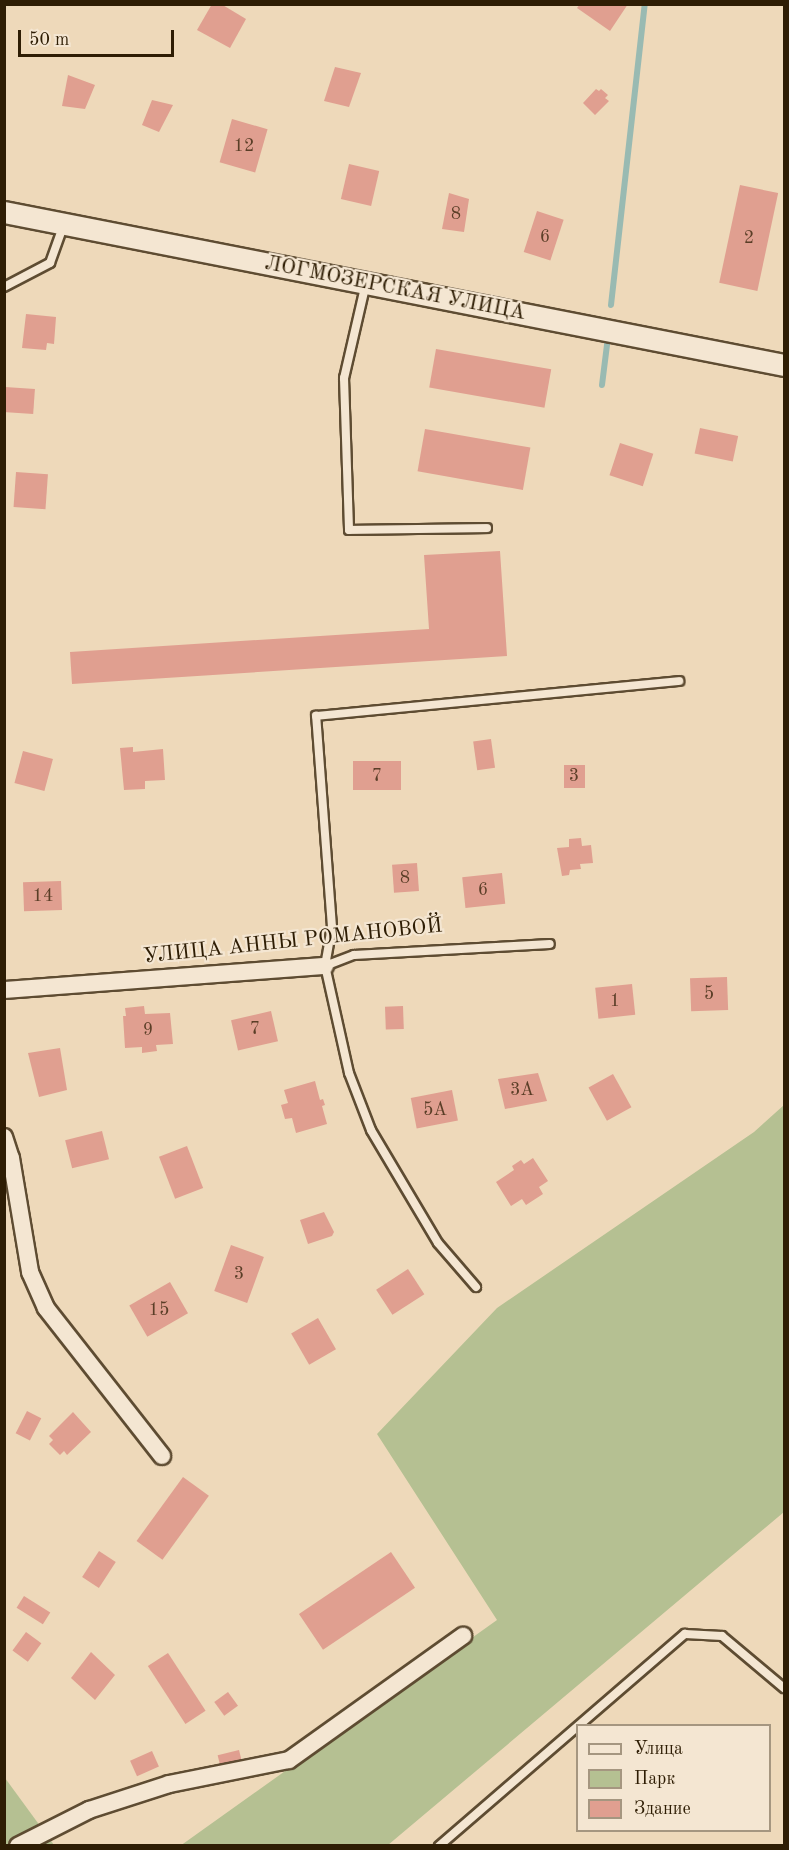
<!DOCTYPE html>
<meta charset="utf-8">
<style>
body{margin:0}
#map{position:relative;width:789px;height:1850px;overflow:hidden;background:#eed9ba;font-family:"Old Standard TT",serif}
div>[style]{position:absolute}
.green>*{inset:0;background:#b5c092}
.stream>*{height:6px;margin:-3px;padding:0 3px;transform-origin:3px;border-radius:3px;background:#99bab2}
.building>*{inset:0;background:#e09f90;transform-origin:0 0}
.roads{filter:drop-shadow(2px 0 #5e4c32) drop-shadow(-2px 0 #5e4c32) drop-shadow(0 2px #5e4c32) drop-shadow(0 -2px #5e4c32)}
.service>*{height:8px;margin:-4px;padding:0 4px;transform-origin:4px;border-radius:4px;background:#f4e6d2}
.minor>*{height:16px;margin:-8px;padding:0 8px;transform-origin:8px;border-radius:8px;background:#f4e6d2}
.tertiary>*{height:21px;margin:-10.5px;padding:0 10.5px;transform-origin:10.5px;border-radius:10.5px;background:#f4e6d2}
span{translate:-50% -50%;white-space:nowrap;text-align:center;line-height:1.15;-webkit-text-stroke:4.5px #f4e6d2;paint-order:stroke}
.number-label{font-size:18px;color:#5a3e27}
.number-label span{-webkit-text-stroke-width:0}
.street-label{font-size:21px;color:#2e1d04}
.frame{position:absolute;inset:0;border:6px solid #2e1d04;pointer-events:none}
.legend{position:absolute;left:576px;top:1724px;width:195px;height:108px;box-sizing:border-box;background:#f4e6d2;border:2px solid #a59680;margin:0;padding:8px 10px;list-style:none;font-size:18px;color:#2e1d04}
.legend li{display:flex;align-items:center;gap:12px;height:30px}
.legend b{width:30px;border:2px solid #a59680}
.scale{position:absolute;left:18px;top:30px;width:156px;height:27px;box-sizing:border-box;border:3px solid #2e1d04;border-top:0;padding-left:8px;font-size:18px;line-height:21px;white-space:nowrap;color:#2e1d04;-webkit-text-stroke:4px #f4e6d2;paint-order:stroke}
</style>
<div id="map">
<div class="green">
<div style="clip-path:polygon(784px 1105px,784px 1512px,388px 1845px,180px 1846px,497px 1620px,377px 1434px,497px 1308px,754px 1132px)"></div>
<div style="clip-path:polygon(5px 1778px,54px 1845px,5px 1845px)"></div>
</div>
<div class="stream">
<div style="left:611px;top:305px;width:303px;rotate:-83.6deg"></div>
<div style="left:602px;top:385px;width:48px;rotate:-82.9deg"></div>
</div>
<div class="building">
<div style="clip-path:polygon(212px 4px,221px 4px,246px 19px,230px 48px,197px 30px)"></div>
<div style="clip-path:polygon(580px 4px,628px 4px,610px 31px,577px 8px)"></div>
<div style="clip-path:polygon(335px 67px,361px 73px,349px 107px,324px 101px)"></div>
<div style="clip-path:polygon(68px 75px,95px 85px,85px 109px,62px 106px)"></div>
<div style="clip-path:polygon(596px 89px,599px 91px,601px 89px,608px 95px,605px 98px,609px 101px,595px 115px,583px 103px)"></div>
<div style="clip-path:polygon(152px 100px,173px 105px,159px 132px,142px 125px)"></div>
<div style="left:232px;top:119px;width:37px;height:45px;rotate:16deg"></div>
<div style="left:349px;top:164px;width:31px;height:36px;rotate:13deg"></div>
<div style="left:740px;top:185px;width:39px;height:100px;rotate:12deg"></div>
<div style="clip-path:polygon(449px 193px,469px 199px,464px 232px,442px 229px)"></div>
<div style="left:537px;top:211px;width:28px;height:43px;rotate:18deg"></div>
<div style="clip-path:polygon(26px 314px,56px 317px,54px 344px,47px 343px,46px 350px,22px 348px)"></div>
<div style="left:436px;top:349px;width:117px;height:39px;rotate:10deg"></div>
<div style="left:5px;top:387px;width:30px;height:25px;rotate:4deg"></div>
<div style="left:700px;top:428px;width:39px;height:26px;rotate:12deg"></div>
<div style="left:425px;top:429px;width:107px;height:43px;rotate:10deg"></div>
<div style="left:620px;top:443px;width:35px;height:34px;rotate:18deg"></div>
<div style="left:16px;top:472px;width:32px;height:35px;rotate:4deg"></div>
<div style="clip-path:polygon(500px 551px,507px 656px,72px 684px,70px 652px,429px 629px,424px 555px)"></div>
<div style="left:491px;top:739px;width:29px;height:18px;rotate:82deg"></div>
<div style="clip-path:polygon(133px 747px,133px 752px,163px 749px,165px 780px,145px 781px,145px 789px,124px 790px,120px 748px)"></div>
<div style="left:23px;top:751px;width:31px;height:33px;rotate:15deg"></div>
<div style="left:401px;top:761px;width:29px;height:48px;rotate:90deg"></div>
<div style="left:564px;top:765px;width:21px;height:23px"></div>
<div style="clip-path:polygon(581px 838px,582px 846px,591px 845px,593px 863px,580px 864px,581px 869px,570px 870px,569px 875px,562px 876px,557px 848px,569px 847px,569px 839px)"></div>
<div style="left:417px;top:863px;width:28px;height:25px;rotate:86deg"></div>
<div style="left:502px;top:873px;width:31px;height:40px;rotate:84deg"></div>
<div style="left:61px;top:881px;width:29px;height:38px;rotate:88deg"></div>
<div style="left:727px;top:977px;width:33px;height:37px;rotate:88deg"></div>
<div style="left:632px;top:984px;width:31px;height:37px;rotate:84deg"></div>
<div style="clip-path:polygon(144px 1006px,145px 1014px,170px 1013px,173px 1044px,156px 1045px,157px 1051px,142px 1053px,142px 1047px,125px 1048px,123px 1016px,126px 1016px,125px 1008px)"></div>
<div style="left:403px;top:1006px;width:23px;height:18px;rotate:88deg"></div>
<div style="left:271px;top:1011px;width:31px;height:41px;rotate:77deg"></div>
<div style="clip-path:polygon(60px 1048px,67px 1090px,39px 1097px,28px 1053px)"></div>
<div style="clip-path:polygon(538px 1073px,547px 1101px,505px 1109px,498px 1079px)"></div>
<div style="left:613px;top:1074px;width:38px;height:28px;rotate:61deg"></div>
<div style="clip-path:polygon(315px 1081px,320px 1100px,323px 1099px,325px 1105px,322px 1106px,327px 1124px,296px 1133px,292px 1118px,285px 1119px,281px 1105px,288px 1103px,284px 1090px)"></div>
<div style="left:452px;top:1090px;width:31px;height:42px;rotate:79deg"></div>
<div style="left:102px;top:1131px;width:29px;height:38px;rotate:76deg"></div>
<div style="left:187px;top:1146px;width:45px;height:30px;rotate:69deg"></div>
<div style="clip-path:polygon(533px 1158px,548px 1181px,539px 1187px,543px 1194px,526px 1205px,522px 1199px,511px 1206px,496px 1182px,514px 1170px,512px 1166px,521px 1160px,524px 1164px)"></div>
<div style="clip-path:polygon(324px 1212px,334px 1232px,332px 1236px,308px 1244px,300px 1220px)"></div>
<div style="left:231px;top:1245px;width:35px;height:49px;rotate:20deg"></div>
<div style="left:408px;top:1269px;width:30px;height:38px;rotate:57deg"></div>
<div style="left:170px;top:1282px;width:36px;height:47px;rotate:60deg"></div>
<div style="left:318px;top:1318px;width:36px;height:31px;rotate:60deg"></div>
<div style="left:27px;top:1411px;width:16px;height:25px;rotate:27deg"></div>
<div style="clip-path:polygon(73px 1412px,91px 1432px,67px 1455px,64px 1451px,60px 1455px,49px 1444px,53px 1440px,49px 1436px)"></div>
<div style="left:183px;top:1477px;width:32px;height:79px;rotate:36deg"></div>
<div style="left:99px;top:1551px;width:20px;height:31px;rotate:33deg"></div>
<div style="left:391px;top:1552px;width:43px;height:111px;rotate:56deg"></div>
<div style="left:24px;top:1596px;width:31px;height:14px;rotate:32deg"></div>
<div style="left:26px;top:1632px;width:19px;height:23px;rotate:36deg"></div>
<div style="clip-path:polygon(91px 1652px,115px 1675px,95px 1700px,71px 1678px)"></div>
<div style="left:168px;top:1653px;width:69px;height:24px;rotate:57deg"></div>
<div style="left:228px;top:1692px;width:17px;height:17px;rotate:54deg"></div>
<div style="left:239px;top:1750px;width:12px;height:22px;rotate:76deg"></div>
<div style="left:152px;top:1751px;width:17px;height:24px;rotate:66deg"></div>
</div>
<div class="roads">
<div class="service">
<div style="left:366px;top:283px;width:98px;rotate:103deg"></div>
<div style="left:344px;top:378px;width:152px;rotate:88.1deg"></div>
<div style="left:349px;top:530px;width:138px;rotate:-0.8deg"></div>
<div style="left:4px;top:287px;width:52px;rotate:-27.6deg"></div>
<div style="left:50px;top:263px;width:41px;rotate:-70.3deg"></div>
<div style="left:325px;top:966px;width:31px;rotate:-21deg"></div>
<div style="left:354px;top:955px;width:196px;rotate:-3.2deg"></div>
<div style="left:476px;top:1287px;width:58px;rotate:-130.8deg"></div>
<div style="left:438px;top:1243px;width:131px;rotate:-120.7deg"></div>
<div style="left:371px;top:1130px;width:61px;rotate:-111.1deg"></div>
<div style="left:349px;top:1073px;width:110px;rotate:-102.6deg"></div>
<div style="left:325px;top:966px;width:40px;rotate:-80deg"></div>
<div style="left:332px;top:927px;width:212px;rotate:-94.3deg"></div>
<div style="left:316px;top:716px;width:365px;rotate:-5.5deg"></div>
<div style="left:439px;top:1846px;width:325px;rotate:-40.8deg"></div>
<div style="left:685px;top:1634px;width:37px;rotate:3deg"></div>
<div style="left:722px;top:1636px;width:81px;rotate:40deg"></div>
</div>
<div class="minor">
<div style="left:4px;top:990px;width:322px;rotate:-4.3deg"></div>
<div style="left:4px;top:1137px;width:22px;rotate:72deg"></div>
<div style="left:11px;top:1158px;width:116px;rotate:80.5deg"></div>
<div style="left:30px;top:1272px;width:39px;rotate:66deg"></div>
<div style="left:46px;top:1308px;width:188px;rotate:51.9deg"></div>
<div style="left:18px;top:1846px;width:80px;rotate:-26.9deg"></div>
<div style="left:89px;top:1810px;width:84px;rotate:-18deg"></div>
<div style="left:169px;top:1784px;width:122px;rotate:-11.3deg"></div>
<div style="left:289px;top:1760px;width:214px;rotate:-35.5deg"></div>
</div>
<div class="tertiary">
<div style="left:4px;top:212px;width:795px;rotate:11.1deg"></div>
</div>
</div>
<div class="number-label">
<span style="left:244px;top:146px">12</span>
<span style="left:456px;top:214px">8</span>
<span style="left:545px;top:237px">6</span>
<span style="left:749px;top:238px">2</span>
<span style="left:377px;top:776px">7</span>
<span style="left:574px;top:776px">3</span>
<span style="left:405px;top:878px">8</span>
<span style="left:483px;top:890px">6</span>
<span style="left:43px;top:896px">14</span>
<span style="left:709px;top:994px">5</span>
<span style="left:615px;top:1001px">1</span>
<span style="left:255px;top:1029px">7</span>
<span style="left:148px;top:1030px">9</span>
<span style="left:522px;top:1090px">3А</span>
<span style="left:435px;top:1110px">5А</span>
<span style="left:239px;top:1274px">3</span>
<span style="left:159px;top:1310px">15</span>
</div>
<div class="street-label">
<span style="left:395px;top:289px;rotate:11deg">ЛОГМОЗЕРСКАЯ УЛИЦА</span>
<span style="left:293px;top:942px;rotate:-6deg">УЛИЦА АННЫ РОМАНОВОЙ</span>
</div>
<div class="frame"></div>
<ul class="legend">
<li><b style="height:8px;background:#f4e6d2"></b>Улица</li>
<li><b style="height:16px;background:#b5c092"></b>Парк</li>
<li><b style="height:16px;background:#e09f90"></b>Здание</li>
</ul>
<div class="scale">50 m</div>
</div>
